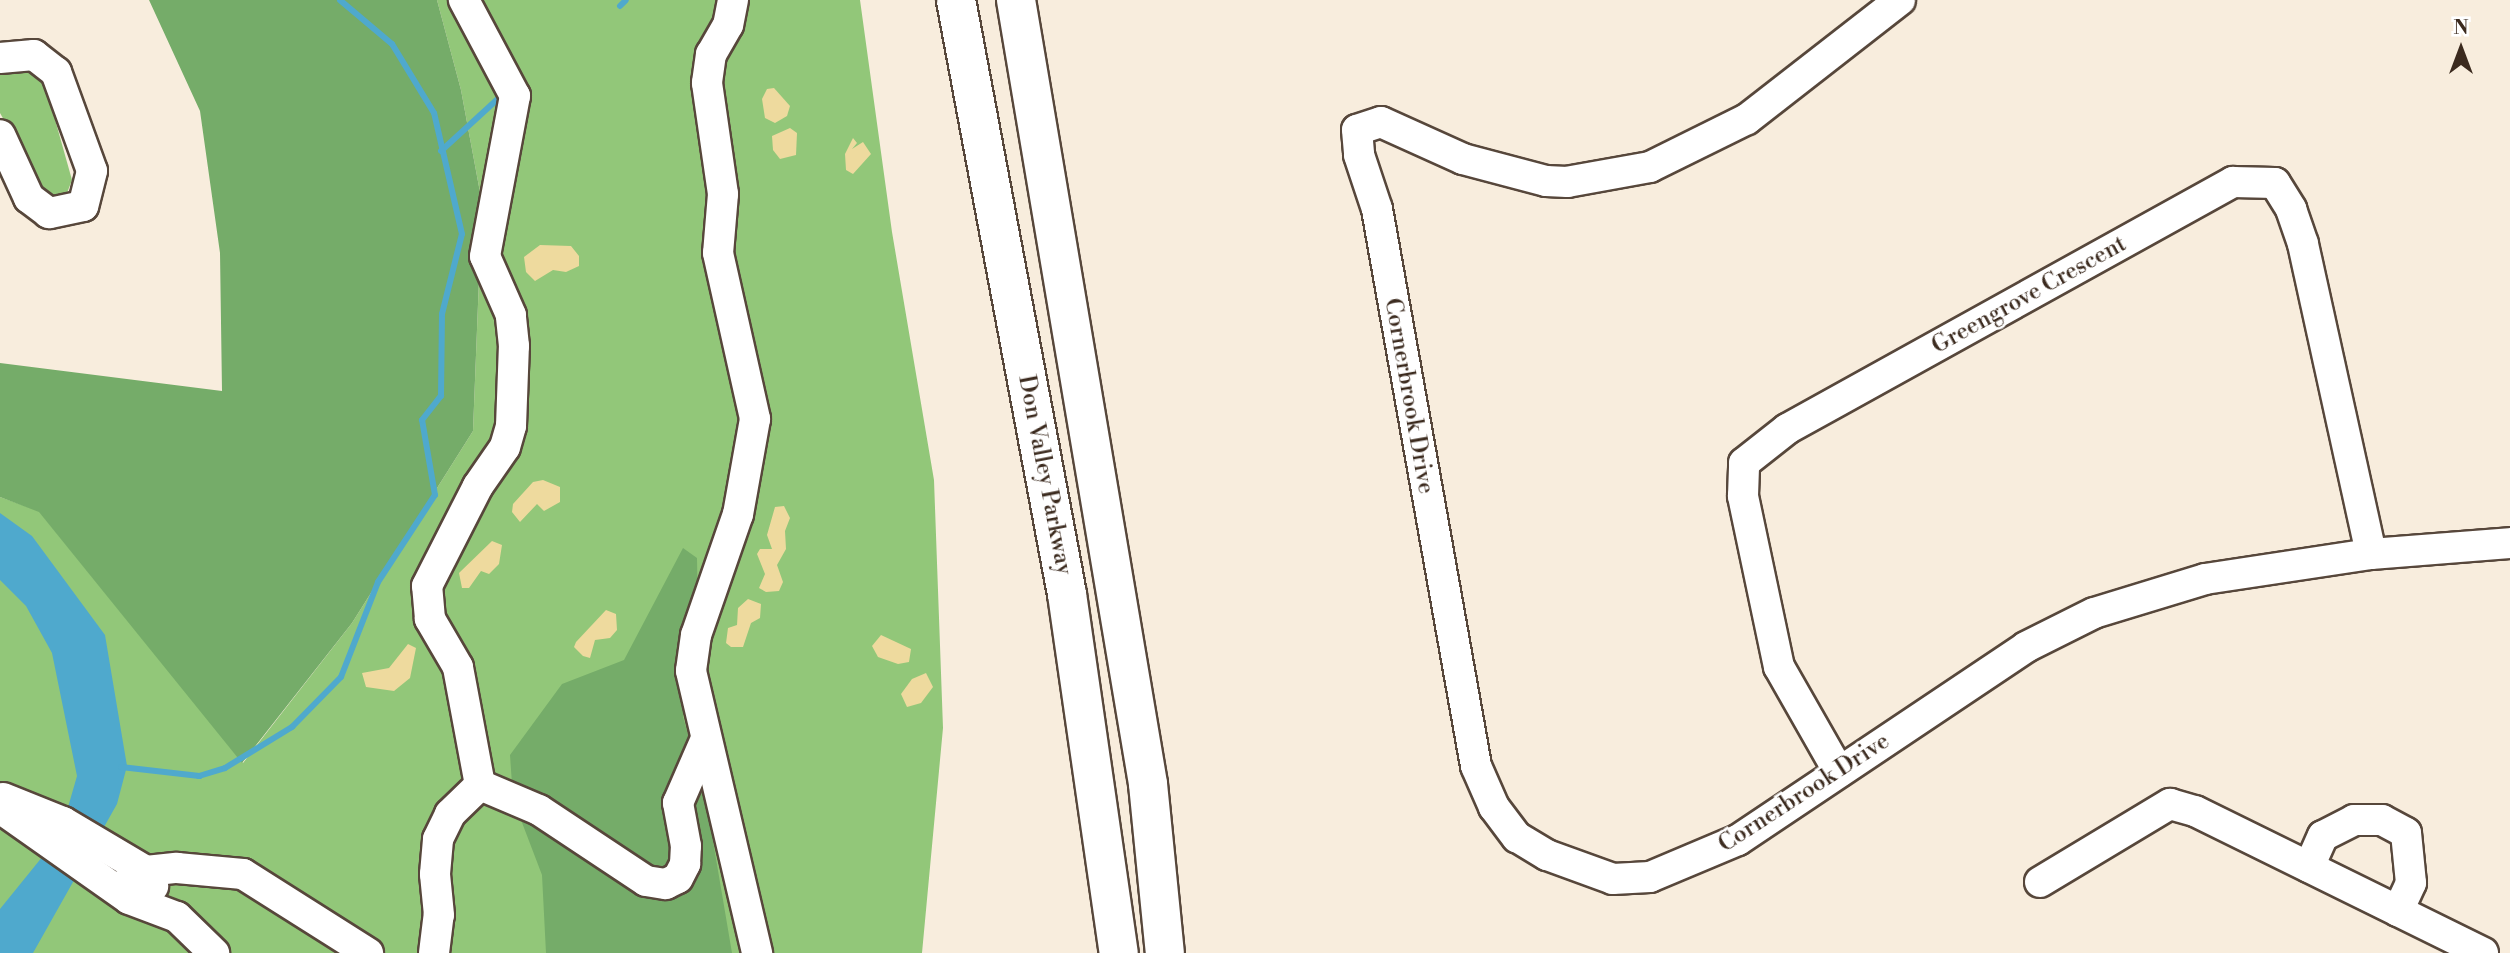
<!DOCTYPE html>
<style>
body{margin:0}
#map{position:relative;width:2510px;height:953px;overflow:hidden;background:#f8eddd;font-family:"Libre Bodoni",serif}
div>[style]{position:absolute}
.green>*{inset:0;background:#92c779}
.forest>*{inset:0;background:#75ac69}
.sand>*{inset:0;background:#eeda9e}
.water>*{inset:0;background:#4fa9cd}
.stream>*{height:6px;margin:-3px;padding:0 3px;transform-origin:3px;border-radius:3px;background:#4fa9cd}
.roads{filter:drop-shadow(2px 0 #57473b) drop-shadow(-2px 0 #57473b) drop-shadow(0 2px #57473b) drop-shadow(0 -2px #57473b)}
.minor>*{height:30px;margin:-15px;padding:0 15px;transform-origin:15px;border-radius:15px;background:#fff}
.highway>*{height:38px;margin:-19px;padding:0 19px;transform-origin:19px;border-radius:19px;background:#fff}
span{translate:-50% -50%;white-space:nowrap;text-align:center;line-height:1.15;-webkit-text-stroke:5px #fff;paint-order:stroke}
.street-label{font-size:23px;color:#3b2a1e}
.north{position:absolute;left:2426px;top:14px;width:70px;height:70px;-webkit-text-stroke:5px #fff;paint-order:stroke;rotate:0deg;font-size:19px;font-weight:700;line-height:28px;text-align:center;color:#3b2a1e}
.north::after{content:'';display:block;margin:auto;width:24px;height:32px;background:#3b2a1e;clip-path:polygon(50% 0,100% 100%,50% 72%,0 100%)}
</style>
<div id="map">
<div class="green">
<div style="clip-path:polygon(437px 0,860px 0,892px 232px,934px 480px,943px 728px,922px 953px,0 953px,0 497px,39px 511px,243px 763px,352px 623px,473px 431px,482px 203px,461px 90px)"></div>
<div style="clip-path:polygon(29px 64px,45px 84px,72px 180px,67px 193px,53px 195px,42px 188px,0 113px,0 66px)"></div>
</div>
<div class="forest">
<div style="clip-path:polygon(149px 0,437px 0,461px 90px,482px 203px,473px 431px,352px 623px,242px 763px,39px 512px,0 497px,0 363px,222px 391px,220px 253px,200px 111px)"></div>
<div style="clip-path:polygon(683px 548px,697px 558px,698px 617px,683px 665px,683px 717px,704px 788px,732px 953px,546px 953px,542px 875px,513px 799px,510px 755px,562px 684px,624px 660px)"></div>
</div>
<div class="sand">
<div style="clip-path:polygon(774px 88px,790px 106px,787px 116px,775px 123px,765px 118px,762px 99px,767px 89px)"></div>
<div style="clip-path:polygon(790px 128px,797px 133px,796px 155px,780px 159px,773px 150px,772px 136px)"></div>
<div style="clip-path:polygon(853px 138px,857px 143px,852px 149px,863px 142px,871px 154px,853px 174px,846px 170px,845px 154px)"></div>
<div style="clip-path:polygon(540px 245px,571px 246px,579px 256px,579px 266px,566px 272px,553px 270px,535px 281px,526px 272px,524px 257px)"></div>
<div style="clip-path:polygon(543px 480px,560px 487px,560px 502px,544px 511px,537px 504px,520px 522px,512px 512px,513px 504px,533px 482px)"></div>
<div style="clip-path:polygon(784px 506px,790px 518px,785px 531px,786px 549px,777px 565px,783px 582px,779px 591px,766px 592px,759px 588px,765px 574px,757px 554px,760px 549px,772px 549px,767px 535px,775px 507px)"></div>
<div style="clip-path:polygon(492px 541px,502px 545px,499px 564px,489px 574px,481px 571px,469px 588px,462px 588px,459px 573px)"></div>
<div style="clip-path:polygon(748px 599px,761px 604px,760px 618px,751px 623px,743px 647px,731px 647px,726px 643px,728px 628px,737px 625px,738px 608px)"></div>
<div style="clip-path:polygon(606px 610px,616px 614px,617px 630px,610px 638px,595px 640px,590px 658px,583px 656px,574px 647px,576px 642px)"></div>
<div style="clip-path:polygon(881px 635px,911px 649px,909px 662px,898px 664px,878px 657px,872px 646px)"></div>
<div style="clip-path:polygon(408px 644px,416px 648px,410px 678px,394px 691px,366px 687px,362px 673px,389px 668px)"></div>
<div style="clip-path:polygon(926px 673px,933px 687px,921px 703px,907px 707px,901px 694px,912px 679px)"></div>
</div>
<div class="water">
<div style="clip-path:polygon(0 513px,32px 536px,105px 635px,127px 766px,117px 804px,33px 953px,0 953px,0 909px,60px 835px,77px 776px,52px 653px,26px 606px,0 580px)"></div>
</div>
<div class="stream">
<div style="left:620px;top:6px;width:8px;rotate:-45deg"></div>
<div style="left:441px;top:151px;width:81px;rotate:-42.5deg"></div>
<div style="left:121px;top:767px;width:79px;rotate:6.6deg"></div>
<div style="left:199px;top:776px;width:27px;rotate:-17deg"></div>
<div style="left:225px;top:768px;width:79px;rotate:-31.5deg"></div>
<div style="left:292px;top:727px;width:70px;rotate:-45.6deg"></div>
<div style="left:341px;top:677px;width:102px;rotate:-68.7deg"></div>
<div style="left:378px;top:582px;width:104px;rotate:-56.8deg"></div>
<div style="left:435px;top:495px;width:76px;rotate:-99.8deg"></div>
<div style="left:422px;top:420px;width:31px;rotate:-52deg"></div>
<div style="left:441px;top:396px;width:82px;rotate:-89.3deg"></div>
<div style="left:442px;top:314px;width:82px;rotate:-76deg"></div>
<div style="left:462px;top:234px;width:124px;rotate:-103deg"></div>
<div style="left:434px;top:113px;width:81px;rotate:-121.3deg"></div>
<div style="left:392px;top:44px;width:68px;rotate:-139.8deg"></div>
</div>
<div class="roads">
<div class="minor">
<div style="left:733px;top:0;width:25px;rotate:101deg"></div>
<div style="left:728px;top:25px;width:34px;rotate:120deg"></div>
<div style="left:711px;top:54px;width:29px;rotate:98deg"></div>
<div style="left:707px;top:83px;width:112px;rotate:81.8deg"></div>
<div style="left:723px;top:194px;width:59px;rotate:94.8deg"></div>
<div style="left:718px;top:253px;width:170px;rotate:77.4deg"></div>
<div style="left:755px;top:419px;width:97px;rotate:100.1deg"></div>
<div style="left:738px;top:514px;width:128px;rotate:109.1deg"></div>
<div style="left:696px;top:635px;width:36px;rotate:98deg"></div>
<div style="left:691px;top:671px;width:290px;rotate:76.8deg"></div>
<div style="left:1900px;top:0;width:194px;rotate:142.1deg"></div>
<div style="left:1747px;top:119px;width:108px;rotate:153.7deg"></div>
<div style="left:1650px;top:167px;width:84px;rotate:169.8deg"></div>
<div style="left:1567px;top:182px;width:21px;rotate:-177deg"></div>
<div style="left:1546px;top:181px;width:86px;rotate:-165.2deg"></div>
<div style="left:1463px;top:159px;width:90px;rotate:-155.7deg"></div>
<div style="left:1381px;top:122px;width:25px;rotate:162deg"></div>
<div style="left:1357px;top:130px;width:25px;rotate:85deg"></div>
<div style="left:1359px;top:155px;width:57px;rotate:71.6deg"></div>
<div style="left:1377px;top:209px;width:566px;rotate:79.92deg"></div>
<div style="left:1476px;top:766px;width:45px;rotate:66.3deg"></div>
<div style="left:1494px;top:807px;width:38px;rotate:53deg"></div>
<div style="left:1517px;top:837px;width:35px;rotate:31deg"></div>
<div style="left:1547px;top:855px;width:70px;rotate:20deg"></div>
<div style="left:1613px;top:879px;width:37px;rotate:-3deg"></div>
<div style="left:1650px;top:877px;width:95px;rotate:-22.8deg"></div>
<div style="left:1738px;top:840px;width:347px;rotate:-33.8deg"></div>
<div style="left:2026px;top:647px;width:76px;rotate:-26.6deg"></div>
<div style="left:2094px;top:613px;width:116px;rotate:-17deg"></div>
<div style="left:2205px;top:579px;width:168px;rotate:-8.6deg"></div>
<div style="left:2371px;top:554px;width:139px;rotate:-4.5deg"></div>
<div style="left:0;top:58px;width:34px;rotate:-5deg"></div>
<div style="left:34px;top:55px;width:28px;rotate:38deg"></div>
<div style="left:56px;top:72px;width:105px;rotate:70deg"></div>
<div style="left:92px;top:171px;width:36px;rotate:104deg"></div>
<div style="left:83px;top:206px;width:35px;rotate:168deg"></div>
<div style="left:49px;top:213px;width:25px;rotate:-143deg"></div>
<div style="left:29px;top:198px;width:69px;rotate:-114.7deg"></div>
<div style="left:1839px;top:772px;width:121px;rotate:-119.7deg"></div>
<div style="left:1779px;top:667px;width:175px;rotate:-101.9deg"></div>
<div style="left:1743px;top:496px;width:33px;rotate:-88deg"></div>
<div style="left:1744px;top:463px;width:55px;rotate:-38.3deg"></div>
<div style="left:1787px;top:429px;width:510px;rotate:-28.98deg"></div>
<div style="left:2233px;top:182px;width:42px;rotate:1.4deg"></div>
<div style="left:2275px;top:183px;width:31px;rotate:58deg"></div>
<div style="left:2291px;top:209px;width:37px;rotate:71deg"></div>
<div style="left:2303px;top:244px;width:317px;rotate:77.6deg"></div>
<div style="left:480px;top:785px;width:64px;rotate:23deg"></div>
<div style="left:539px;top:810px;width:128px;rotate:33.6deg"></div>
<div style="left:646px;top:881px;width:20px;rotate:9deg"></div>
<div style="left:666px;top:884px;width:13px;rotate:-27deg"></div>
<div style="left:678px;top:878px;width:16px;rotate:-63deg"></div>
<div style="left:685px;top:864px;width:18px;rotate:-87deg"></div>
<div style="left:686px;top:846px;width:44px;rotate:-100.5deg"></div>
<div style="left:678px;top:803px;width:68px;rotate:-66.5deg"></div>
<div style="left:3px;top:798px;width:65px;rotate:21.8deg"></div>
<div style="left:63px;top:822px;width:96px;rotate:30.6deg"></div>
<div style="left:146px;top:871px;width:17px;rotate:65deg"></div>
<div style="left:0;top:808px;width:158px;rotate:35.2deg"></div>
<div style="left:129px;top:899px;width:51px;rotate:20.6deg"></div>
<div style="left:177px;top:917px;width:52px;rotate:44.2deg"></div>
<div style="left:2309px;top:867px;width:34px;rotate:-66deg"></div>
<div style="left:2323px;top:836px;width:35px;rotate:-27deg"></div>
<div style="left:2354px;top:820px;width:28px"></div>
<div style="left:2382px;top:820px;width:27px;rotate:28deg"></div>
<div style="left:2406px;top:833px;width:50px;rotate:84.3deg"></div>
<div style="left:2411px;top:883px;width:31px;rotate:115deg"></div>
<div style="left:2040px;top:882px;width:152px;rotate:-31deg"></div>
<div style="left:2170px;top:804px;width:26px;rotate:16deg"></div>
<div style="left:2195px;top:811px;width:321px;rotate:26.2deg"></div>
<div style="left:117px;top:889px;width:34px;rotate:-32deg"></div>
<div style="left:146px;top:871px;width:31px;rotate:-6deg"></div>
<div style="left:177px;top:868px;width:66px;rotate:5.2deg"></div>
<div style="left:243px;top:874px;width:148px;rotate:32.3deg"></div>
<div style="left:434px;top:953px;width:38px;rotate:-83deg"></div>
<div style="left:439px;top:915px;width:41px;rotate:-95.6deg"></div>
<div style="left:435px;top:874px;width:35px;rotate:-85deg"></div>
<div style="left:438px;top:839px;width:28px;rotate:-64deg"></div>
<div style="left:450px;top:814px;width:42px;rotate:-44deg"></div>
<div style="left:480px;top:785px;width:120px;rotate:-100.6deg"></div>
<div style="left:458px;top:667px;width:56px;rotate:-120.3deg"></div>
<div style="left:430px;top:619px;width:33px;rotate:-95deg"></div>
<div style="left:427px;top:586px;width:112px;rotate:-63deg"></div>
<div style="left:478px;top:486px;width:47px;rotate:-55.3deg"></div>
<div style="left:505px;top:447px;width:22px;rotate:-74deg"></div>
<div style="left:511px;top:426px;width:80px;rotate:-87.9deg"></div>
<div style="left:514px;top:346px;width:31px;rotate:-96deg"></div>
<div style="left:511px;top:315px;width:64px;rotate:-113.8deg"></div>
<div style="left:485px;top:256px;width:163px;rotate:-79.4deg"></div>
<div style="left:515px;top:96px;width:109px;rotate:-118deg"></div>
</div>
<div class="highway">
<div style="left:956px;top:0;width:604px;rotate:79.42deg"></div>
<div style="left:1067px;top:594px;width:363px;rotate:81.8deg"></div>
<div style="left:1016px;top:0;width:795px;rotate:80.44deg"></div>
<div style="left:1148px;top:784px;width:170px;rotate:84.3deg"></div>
</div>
</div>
<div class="street-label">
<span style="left:2029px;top:295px;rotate:-29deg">Greengrove Crescent</span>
<span style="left:1409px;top:396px;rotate:80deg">Cornerbrook Drive</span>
<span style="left:1045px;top:475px;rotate:79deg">Don Valley Parkway</span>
<span style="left:1804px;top:793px;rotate:-33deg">Cornerbrook Drive</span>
</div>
<div class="north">N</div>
</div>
